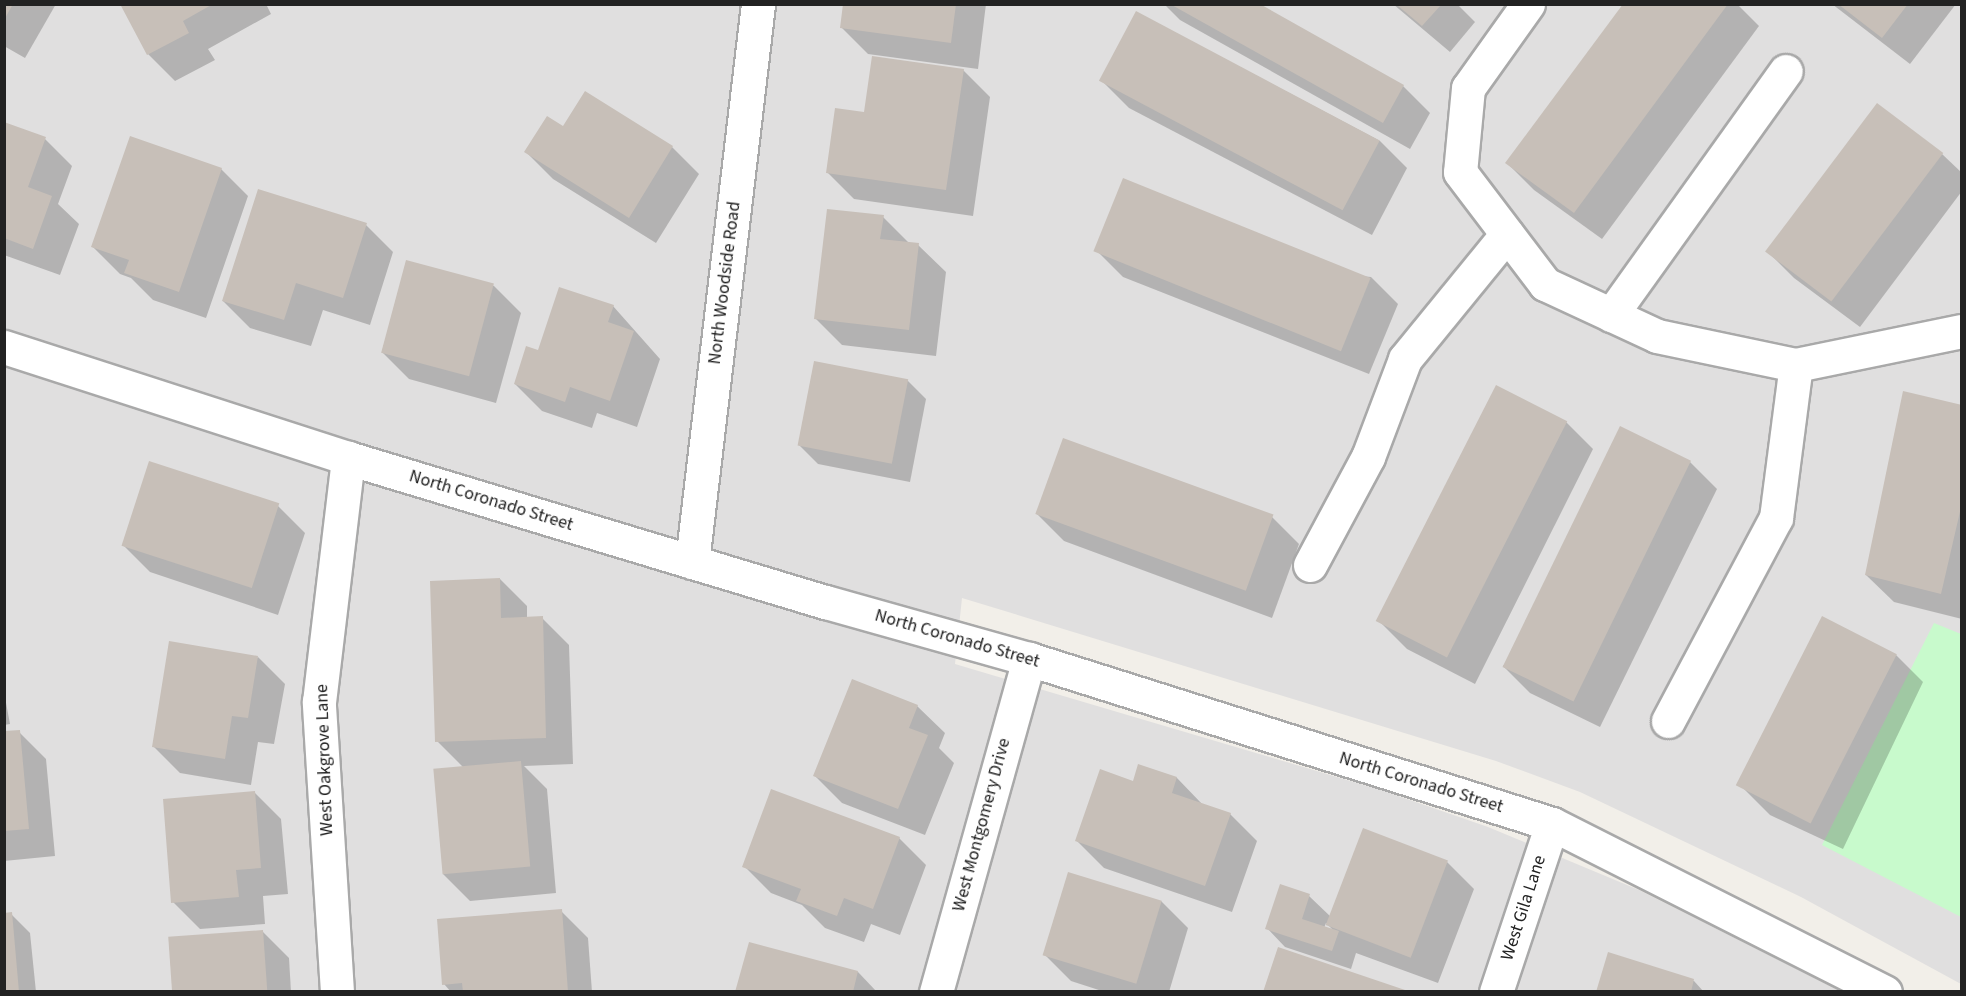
<!DOCTYPE html>
<style>
body{margin:0}
#map{position:relative;width:1966px;height:996px;overflow:hidden;background:#f2efe9;font-family:"Source Sans 3",sans-serif}
div>[style]{position:absolute}
.residential>*{inset:0;background:#e0dfdf}
.park>*{inset:0;background:#c8facc}
.shadow>*{inset:0;background:#0003}
.building>*{inset:0;background:#c7bfb8;transform-origin:0 0}
.roads{filter:drop-shadow(2px 0 #a9a9a9) drop-shadow(-2px 0 #a9a9a9) drop-shadow(0 2px #a9a9a9) drop-shadow(0 -2px #a9a9a9)}
.minor>*{height:33px;margin:-16.5px;padding:0 16.5px;transform-origin:16.5px;border-radius:16.5px;background:#fff}
span{translate:-50% -50%;white-space:nowrap;text-align:center;line-height:1.15;-webkit-text-stroke:4.5px #fff;paint-order:stroke}
.street-label{font-size:18px;color:#222}
.frame{position:absolute;inset:0;border:6px solid #222;pointer-events:none}
</style>
<div id="map">
<div class="residential">
<div style="clip-path:polygon(5px 5px,1961px 5px,1961px 984px,1801px 897px,1580px 792px,1496px 761px,962px 598px,955px 664px,1381px 790px,1488px 827px,1639px 890px,1840px 991px,5px 992px)"></div>
</div>
<div class="park">
<div style="clip-path:polygon(1934px 623px,1961px 634px,1961px 917px,1822px 845px)"></div>
</div>
<div class="shadow">
<div style="clip-path:polygon(4px 4px,56px 4px,25px 58px,4px 46px)"></div>
<div style="clip-path:polygon(121px 4px,266px 4px,271px 14px,208px 49px,215px 60px,175px 81px,148px 54px)"></div>
<div style="clip-path:polygon(845px 4px,986px 4px,978px 69px,868px 54px,841px 27px)"></div>
<div style="clip-path:polygon(1164px 4px,1256px 4px,1403px 86px,1430px 113px,1410px 149px,1180px 20px)"></div>
<div style="clip-path:polygon(1393px 4px,1457px 4px,1475px 22px,1450px 52px)"></div>
<div style="clip-path:polygon(1625px 4px,1737px 4px,1759px 26px,1602px 239px,1534px 190px,1507px 163px)"></div>
<div style="clip-path:polygon(1832px 4px,1956px 4px,1910px 64px)"></div>
<div style="clip-path:polygon(1137px 13px,1380px 141px,1407px 168px,1372px 235px,1129px 108px,1102px 81px)"></div>
<div style="clip-path:polygon(963px 70px,990px 97px,973px 216px,854px 199px,827px 172px,865px 114px)"></div>
<div style="clip-path:polygon(4px 124px,45px 139px,72px 166px,58px 204px,79px 224px,60px 275px,4px 255px)"></div>
<div style="clip-path:polygon(563px 128px,672px 147px,699px 174px,656px 243px,553px 179px,526px 152px)"></div>
<div style="clip-path:polygon(1942px 154px,1962px 173px,1962px 191px,1860px 327px,1794px 278px,1767px 251px)"></div>
<div style="clip-path:polygon(221px 169px,248px 196px,206px 318px,153px 300px,131px 278px,120px 274px,93px 247px)"></div>
<div style="clip-path:polygon(883px 217px,910px 244px,918px 245px,946px 272px,936px 356px,842px 345px,815px 318px)"></div>
<div style="clip-path:polygon(366px 225px,393px 252px,370px 325px,323px 310px,311px 346px,250px 328px,223px 301px)"></div>
<div style="clip-path:polygon(1096px 250px,1371px 277px,1398px 304px,1369px 374px,1123px 277px)"></div>
<div style="clip-path:polygon(407px 262px,494px 286px,521px 313px,496px 403px,409px 379px,382px 352px)"></div>
<div style="clip-path:polygon(613px 306px,660px 359px,637px 427px,597px 413px,592px 428px,542px 411px,515px 384px,539px 352px)"></div>
<div style="clip-path:polygon(907px 380px,926px 399px,910px 482px,818px 464px,799px 445px)"></div>
<div style="clip-path:polygon(1497px 387px,1566px 422px,1593px 449px,1475px 684px,1407px 649px,1380px 622px)"></div>
<div style="clip-path:polygon(1962px 407px,1962px 619px,1894px 602px,1866px 575px)"></div>
<div style="clip-path:polygon(1690px 462px,1717px 489px,1600px 727px,1530px 693px,1503px 666px)"></div>
<div style="clip-path:polygon(278px 506px,305px 533px,278px 615px,150px 572px,123px 545px)"></div>
<div style="clip-path:polygon(1037px 514px,1272px 517px,1299px 544px,1272px 618px,1064px 541px)"></div>
<div style="clip-path:polygon(500px 579px,527px 606px,527px 618px,542px 618px,569px 645px,573px 764px,524px 766px,547px 789px,556px 893px,470px 901px,443px 874px,463px 767px,437px 741px)"></div>
<div style="clip-path:polygon(1896px 655px,1923px 682px,1843px 849px,1770px 815px,1743px 788px)"></div>
<div style="clip-path:polygon(258px 657px,285px 684px,274px 744px,258px 742px,251px 785px,180px 773px,153px 746px)"></div>
<div style="clip-path:polygon(4px 692px,10px 724px,4px 725px)"></div>
<div style="clip-path:polygon(917px 706px,945px 733px,939px 748px,954px 763px,925px 835px,842px 803px,815px 776px)"></div>
<div style="clip-path:polygon(19px 732px,46px 759px,55px 856px,4px 861px,4px 733px)"></div>
<div style="clip-path:polygon(1139px 766px,1177px 778px,1203px 805px,1230px 814px,1257px 841px,1232px 912px,1104px 868px,1077px 841px,1134px 783px)"></div>
<div style="clip-path:polygon(254px 792px,281px 819px,288px 894px,263px 896px,265px 924px,200px 929px,173px 902px)"></div>
<div style="clip-path:polygon(899px 838px,926px 865px,900px 935px,871px 924px,864px 942px,825px 928px,802px 905px,771px 893px,744px 866px)"></div>
<div style="clip-path:polygon(evenodd,1447px 862px,1474px 889px,1438px 983px,1356px 953px,1351px 969px,1285px 947px,1267px 928px,1309px 896px,1331px 917px,1447px 862px,1326px 923px,1334px 931px,1324px 928px,1326px 923px)"></div>
<div style="clip-path:polygon(1161px 901px,1188px 928px,1169px 992px,1105px 992px,1071px 981px,1044px 954px)"></div>
<div style="clip-path:polygon(561px 911px,588px 938px,592px 992px,451px 992px,444px 984px)"></div>
<div style="clip-path:polygon(11px 914px,30px 933px,36px 992px,4px 992px)"></div>
<div style="clip-path:polygon(262px 931px,289px 958px,291px 992px,173px 992px)"></div>
<div style="clip-path:polygon(1609px 954px,1694px 981px,1704px 992px,1597px 992px)"></div>
<div style="clip-path:polygon(858px 972px,877px 992px,736px 992px)"></div>
</div>
<div class="building">
<div style="clip-path:polygon(4px 4px,13px 4px,4px 20px)"></div>
<div style="clip-path:polygon(120px 4px,213px 4px,183px 21px,189px 33px,147px 55px)"></div>
<div style="clip-path:polygon(843px 4px,956px 4px,951px 43px,840px 28px)"></div>
<div style="clip-path:polygon(1170px 4px,1260px 4px,1404px 85px,1383px 123px)"></div>
<div style="clip-path:polygon(1623px 4px,1728px 4px,1574px 213px,1505px 163px)"></div>
<div style="clip-path:polygon(1838px 4px,1908px 4px,1882px 38px)"></div>
<div style="clip-path:polygon(1397px 5px,1441px 5px,1422px 26px)"></div>
<div style="left:1136px;top:11px;width:276px;height:79px;rotate:28deg"></div>
<div style="clip-path:polygon(872px 56px,964px 69px,946px 190px,826px 173px,835px 108px,864px 112px)"></div>
<div style="clip-path:polygon(585px 91px,673px 146px,629px 218px,524px 152px,547px 116px,563px 126px)"></div>
<div style="left:1877px;top:103px;width:83px;height:186px;rotate:37deg"></div>
<div style="clip-path:polygon(4px 122px,46px 137px,28px 187px,52px 196px,33px 249px,4px 238px)"></div>
<div style="clip-path:polygon(130px 136px,222px 168px,179px 292px,124px 273px,129px 260px,91px 247px)"></div>
<div style="left:1123px;top:178px;width:267px;height:79px;rotate:22deg"></div>
<div style="clip-path:polygon(258px 189px,367px 223px,343px 298px,296px 283px,284px 320px,222px 301px)"></div>
<div style="clip-path:polygon(827px 209px,884px 215px,880px 239px,919px 243px,909px 330px,814px 319px)"></div>
<div style="left:406px;top:260px;width:91px;height:96px;rotate:15deg"></div>
<div style="clip-path:polygon(559px 287px,614px 305px,608px 322px,634px 331px,610px 401px,570px 387px,565px 402px,514px 384px,526px 346px,538px 350px)"></div>
<div style="left:814px;top:361px;width:96px;height:86px;rotate:11deg"></div>
<div style="left:1496px;top:385px;width:80px;height:265px;rotate:27deg"></div>
<div style="clip-path:polygon(1903px 391px,1962px 405px,1962px 503px,1941px 594px,1865px 575px)"></div>
<div style="left:1620px;top:426px;width:79px;height:268px;rotate:26deg"></div>
<div style="left:1063px;top:438px;width:224px;height:81px;rotate:20deg"></div>
<div style="left:149px;top:461px;width:137px;height:89px;rotate:18deg"></div>
<div style="clip-path:polygon(500px 578px,501px 618px,543px 616px,546px 738px,435px 742px,430px 581px)"></div>
<div style="left:1822px;top:616px;width:84px;height:190px;rotate:27deg"></div>
<div style="clip-path:polygon(169px 641px,258px 656px,248px 718px,232px 716px,225px 759px,152px 747px)"></div>
<div style="clip-path:polygon(852px 679px,918px 705px,909px 728px,928px 735px,898px 809px,813px 776px)"></div>
<div style="clip-path:polygon(20px 730px,29px 829px,4px 831px,4px 731px)"></div>
<div style="left:521px;top:761px;width:106px;height:88px;rotate:85deg"></div>
<div style="clip-path:polygon(1138px 764px,1177px 777px,1172px 793px,1231px 813px,1205px 886px,1075px 841px,1100px 769px,1133px 781px)"></div>
<div style="clip-path:polygon(771px 789px,900px 837px,873px 909px,844px 898px,837px 916px,796px 901px,801px 889px,742px 867px)"></div>
<div style="clip-path:polygon(255px 791px,261px 868px,236px 870px,239px 897px,171px 903px,163px 799px)"></div>
<div style="left:1363px;top:828px;width:91px;height:104px;rotate:21deg"></div>
<div style="left:1068px;top:872px;width:98px;height:87px;rotate:17deg"></div>
<div style="clip-path:polygon(1280px 884px,1310px 894px,1302px 919px,1339px 931px,1332px 951px,1265px 929px)"></div>
<div style="clip-path:polygon(562px 909px,568px 992px,463px 992px,462px 983px,442px 985px,437px 919px)"></div>
<div style="clip-path:polygon(12px 912px,19px 992px,4px 992px,4px 913px)"></div>
<div style="left:263px;top:930px;width:62px;height:95px;rotate:86deg"></div>
<div style="clip-path:polygon(749px 942px,858px 971px,853px 992px,735px 992px)"></div>
<div style="clip-path:polygon(1278px 947px,1408px 991px,1408px 992px,1263px 992px)"></div>
<div style="clip-path:polygon(1608px 952px,1694px 979px,1691px 992px,1596px 992px)"></div>
</div>
<div class="roads">
<div class="minor">
<div style="left:1528px;top:4px;width:103px;rotate:125.5deg"></div>
<div style="left:1468px;top:88px;width:84px;rotate:95.4deg"></div>
<div style="left:1460px;top:172px;width:141px;rotate:52.8deg"></div>
<div style="left:1545px;top:284px;width:123px;rotate:24.9deg"></div>
<div style="left:1657px;top:336px;width:142px;rotate:11.8deg"></div>
<div style="left:1796px;top:365px;width:169px;rotate:-11.6deg"></div>
<div style="left:1611px;top:315px;width:300px;rotate:-54.4deg"></div>
<div style="left:4px;top:347px;width:361px;rotate:17.9deg"></div>
<div style="left:348px;top:458px;width:499px;rotate:16.8deg"></div>
<div style="left:826px;top:602px;width:211px;rotate:15.7deg"></div>
<div style="left:1029px;top:659px;width:548px;rotate:17.51deg"></div>
<div style="left:1552px;top:824px;width:373px;rotate:26.8deg"></div>
<div style="left:692px;top:562px;width:562px;rotate:-83.25deg"></div>
<div style="left:1310px;top:565px;width:123px;rotate:-61.8deg"></div>
<div style="left:1368px;top:457px;width:105px;rotate:-69.3deg"></div>
<div style="left:1405px;top:359px;width:161px;rotate:-50.8deg"></div>
<div style="left:1668px;top:721px;width:230px;rotate:-62deg"></div>
<div style="left:1776px;top:518px;width:154px;rotate:-82.6deg"></div>
<div style="left:337px;top:992px;width:291px;rotate:-93.6deg"></div>
<div style="left:319px;top:702px;width:246px;rotate:-83.2deg"></div>
<div style="left:936px;top:992px;width:346px;rotate:-74.4deg"></div>
<div style="left:1496px;top:992px;width:177px;rotate:-71.6deg"></div>
</div>
</div>
<div class="street-label">
<span style="left:725px;top:283px;rotate:-83deg">North Woodside Road</span>
<span style="left:491px;top:501px;rotate:17deg">North Coronado Street</span>
<span style="left:957px;top:639px;rotate:16deg">North Coronado Street</span>
<span style="left:325px;top:760px;rotate:-92deg">West Oakgrove Lane</span>
<span style="left:1421px;top:783px;rotate:17deg">North Coronado Street</span>
<span style="left:982px;top:825px;rotate:-75deg">West Montgomery Drive</span>
<span style="left:1524px;top:908px;rotate:-72deg">West Gila Lane</span>
</div>
<div class="frame"></div>
</div>
